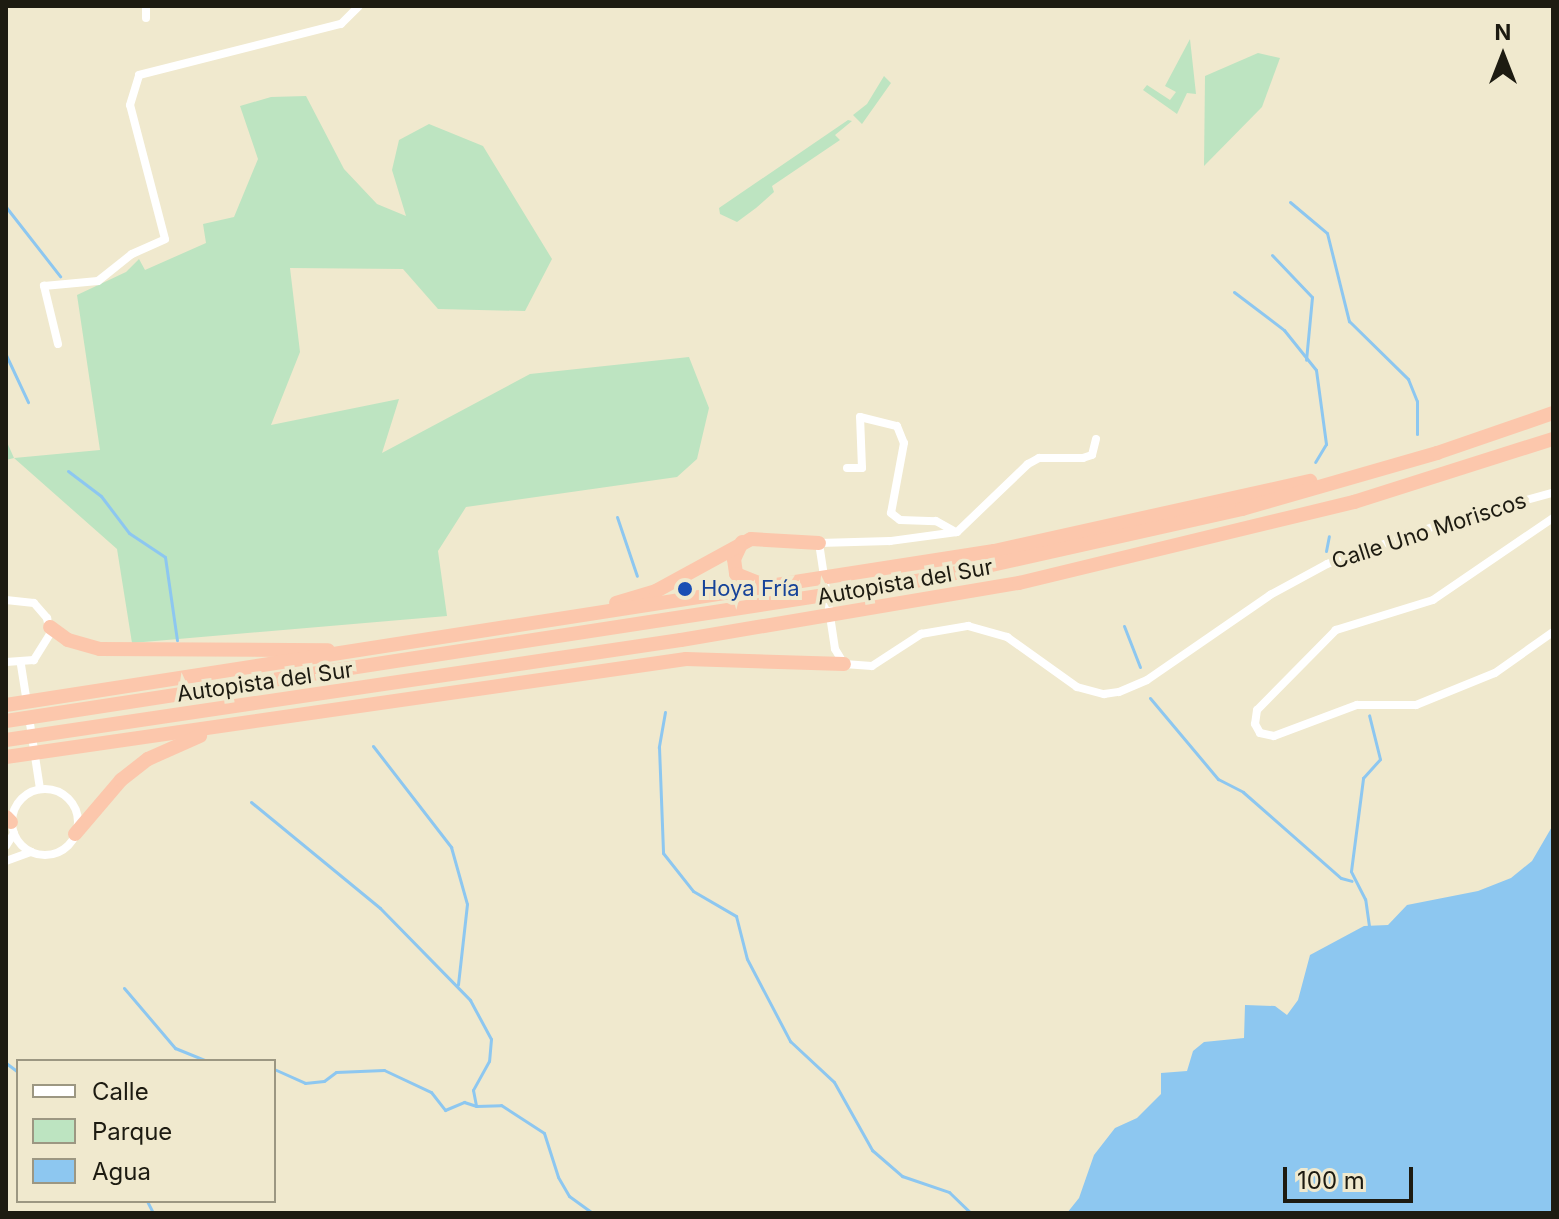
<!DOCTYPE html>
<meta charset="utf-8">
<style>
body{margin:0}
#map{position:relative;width:1559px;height:1219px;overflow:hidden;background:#f0e9ce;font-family:Inter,sans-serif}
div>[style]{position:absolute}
.green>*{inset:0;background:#bde4c1}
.water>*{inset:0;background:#8dc7f0}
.stream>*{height:3px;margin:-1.5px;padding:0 1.5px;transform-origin:1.5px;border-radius:1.5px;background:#8dc7f0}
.street>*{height:8px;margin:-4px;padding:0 4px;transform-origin:4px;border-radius:4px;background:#fff}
.street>.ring{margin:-4px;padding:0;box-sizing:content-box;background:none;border:8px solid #fff;border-radius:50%}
.highway>*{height:14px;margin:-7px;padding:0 7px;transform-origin:7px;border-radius:7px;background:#fcc7ac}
.dots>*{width:22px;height:22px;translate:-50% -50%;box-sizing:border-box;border:4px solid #f0e9ce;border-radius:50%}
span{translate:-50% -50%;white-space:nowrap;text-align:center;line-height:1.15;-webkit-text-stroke:8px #f0e9ce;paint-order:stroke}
.street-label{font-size:22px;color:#1d1b11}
.transit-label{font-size:22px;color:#164399}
.left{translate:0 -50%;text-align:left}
.frame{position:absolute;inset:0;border:8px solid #1d1b11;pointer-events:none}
.legend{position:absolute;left:16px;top:1059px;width:260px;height:144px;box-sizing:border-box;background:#f0e9ce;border:2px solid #9c9782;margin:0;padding:10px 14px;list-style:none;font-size:24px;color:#1d1b11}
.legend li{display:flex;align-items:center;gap:16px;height:40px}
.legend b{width:40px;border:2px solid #9c9782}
.north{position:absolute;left:1463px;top:16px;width:80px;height:80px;-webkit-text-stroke:6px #f0e9ce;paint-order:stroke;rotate:0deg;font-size:22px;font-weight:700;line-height:32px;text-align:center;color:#1d1b11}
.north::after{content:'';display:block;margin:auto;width:28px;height:36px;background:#1d1b11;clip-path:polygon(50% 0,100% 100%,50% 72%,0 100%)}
.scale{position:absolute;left:1283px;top:1167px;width:130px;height:36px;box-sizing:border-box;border:4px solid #1d1b11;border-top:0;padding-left:10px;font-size:24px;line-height:28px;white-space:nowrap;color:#1d1b11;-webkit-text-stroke:6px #f0e9ce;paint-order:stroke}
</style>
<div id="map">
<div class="green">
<div style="clip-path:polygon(1190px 39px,1196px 94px,1187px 93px,1177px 114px,1143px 90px,1147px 85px,1170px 100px,1176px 92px,1165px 86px)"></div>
<div style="clip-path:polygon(1258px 53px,1280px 58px,1262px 107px,1204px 166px,1205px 76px)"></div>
<div style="clip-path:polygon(884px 76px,891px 83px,862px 124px,853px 115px,867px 104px)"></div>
<div style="clip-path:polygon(306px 96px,344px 169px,377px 204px,406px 216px,392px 170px,399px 140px,429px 124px,483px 146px,552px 259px,525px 311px,438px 309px,403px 269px,290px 268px,300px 352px,271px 425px,399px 399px,382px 453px,530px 374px,689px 357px,709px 408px,697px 459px,677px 477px,466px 507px,438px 551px,447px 616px,132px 643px,117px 549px,14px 458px,6px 460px,6px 440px,14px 458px,100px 450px,77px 295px,126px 272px,139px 259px,145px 270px,206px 243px,203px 224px,234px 217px,258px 159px,240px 106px,271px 97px)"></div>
<div style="clip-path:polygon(848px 120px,852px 121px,835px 135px,840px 140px,772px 186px,774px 192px,756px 208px,737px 222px,720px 214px,719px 208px)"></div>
</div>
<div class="water">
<div style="clip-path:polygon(1553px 825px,1553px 1213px,1067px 1213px,1079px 1198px,1094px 1155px,1115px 1128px,1137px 1118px,1161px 1094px,1161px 1073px,1187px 1071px,1193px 1051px,1204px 1042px,1244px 1038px,1245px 1005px,1275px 1006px,1287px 1015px,1298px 1000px,1310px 955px,1364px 926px,1388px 925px,1407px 905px,1478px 891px,1511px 878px,1532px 861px)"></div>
</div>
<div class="stream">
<div style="left:1290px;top:202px;width:48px;rotate:40deg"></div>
<div style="left:1327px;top:233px;width:91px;rotate:76deg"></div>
<div style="left:1349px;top:321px;width:83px;rotate:44.5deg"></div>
<div style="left:1408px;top:379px;width:24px;rotate:68deg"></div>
<div style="left:1417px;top:401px;width:33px;rotate:90deg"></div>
<div style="left:6px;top:207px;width:88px;rotate:52deg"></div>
<div style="left:1272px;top:255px;width:58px;rotate:46.4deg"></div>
<div style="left:1312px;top:297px;width:63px;rotate:95.4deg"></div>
<div style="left:1234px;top:292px;width:63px;rotate:37.2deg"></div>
<div style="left:1284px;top:330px;width:51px;rotate:51.3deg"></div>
<div style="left:1316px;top:370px;width:75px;rotate:82.3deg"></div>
<div style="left:1326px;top:444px;width:21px;rotate:121deg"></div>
<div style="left:6px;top:355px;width:52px;rotate:64.9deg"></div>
<div style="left:68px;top:471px;width:41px;rotate:37.1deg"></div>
<div style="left:101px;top:496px;width:46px;rotate:52.9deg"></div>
<div style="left:129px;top:533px;width:43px;rotate:33.7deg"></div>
<div style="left:165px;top:557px;width:84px;rotate:81.8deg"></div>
<div style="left:617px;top:517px;width:62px;rotate:71.3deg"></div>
<div style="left:1326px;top:551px;width:15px;rotate:-79deg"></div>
<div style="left:1124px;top:626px;width:44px;rotate:68.7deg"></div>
<div style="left:1150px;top:698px;width:106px;rotate:50deg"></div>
<div style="left:1218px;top:779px;width:28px;rotate:27deg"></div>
<div style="left:1243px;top:792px;width:130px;rotate:41.3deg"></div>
<div style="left:1341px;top:878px;width:11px;rotate:15deg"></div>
<div style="left:665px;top:712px;width:36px;rotate:100deg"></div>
<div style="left:659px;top:747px;width:106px;rotate:87.8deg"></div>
<div style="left:663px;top:853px;width:48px;rotate:51.7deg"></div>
<div style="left:693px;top:891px;width:50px;rotate:30.2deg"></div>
<div style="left:736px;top:916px;width:44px;rotate:75.7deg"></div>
<div style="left:747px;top:959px;width:93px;rotate:62.3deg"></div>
<div style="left:790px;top:1041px;width:60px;rotate:43deg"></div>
<div style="left:834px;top:1082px;width:78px;rotate:60.8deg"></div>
<div style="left:872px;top:1150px;width:40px;rotate:41deg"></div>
<div style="left:902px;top:1176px;width:50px;rotate:18.8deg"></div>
<div style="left:949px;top:1192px;width:30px;rotate:44deg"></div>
<div style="left:373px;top:746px;width:128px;rotate:52.3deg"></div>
<div style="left:451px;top:847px;width:59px;rotate:74.3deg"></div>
<div style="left:467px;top:904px;width:81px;rotate:96.4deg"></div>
<div style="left:251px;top:802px;width:167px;rotate:39.4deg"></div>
<div style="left:380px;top:908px;width:129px;rotate:45.6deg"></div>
<div style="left:470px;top:1000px;width:44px;rotate:61.7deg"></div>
<div style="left:491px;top:1039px;width:22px;rotate:95deg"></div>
<div style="left:489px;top:1061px;width:33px;rotate:119deg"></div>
<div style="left:473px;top:1090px;width:16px;rotate:79deg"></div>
<div style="left:476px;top:1106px;width:25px;rotate:-2deg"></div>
<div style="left:501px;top:1105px;width:51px;rotate:33.1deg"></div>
<div style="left:544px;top:1133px;width:46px;rotate:72.3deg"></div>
<div style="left:558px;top:1177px;width:22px;rotate:60deg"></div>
<div style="left:569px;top:1196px;width:29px;rotate:36deg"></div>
<div style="left:1369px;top:926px;width:27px;rotate:-98deg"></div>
<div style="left:1365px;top:899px;width:31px;rotate:-117deg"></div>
<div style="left:1351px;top:871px;width:94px;rotate:-82.6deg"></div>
<div style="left:1363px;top:778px;width:25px;rotate:-48deg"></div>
<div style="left:1380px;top:759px;width:45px;rotate:-104deg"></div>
<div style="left:124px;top:988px;width:79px;rotate:49.6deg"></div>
<div style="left:175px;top:1048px;width:35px;rotate:22deg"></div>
<div style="left:6px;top:1063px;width:15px;rotate:37deg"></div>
<div style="left:274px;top:1069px;width:34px;rotate:24deg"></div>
<div style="left:305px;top:1083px;width:19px;rotate:-6deg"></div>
<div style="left:324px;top:1081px;width:15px;rotate:-37deg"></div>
<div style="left:336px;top:1072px;width:48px;rotate:-2.4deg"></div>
<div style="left:384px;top:1070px;width:52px;rotate:25.1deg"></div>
<div style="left:431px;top:1092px;width:23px;rotate:52deg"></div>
<div style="left:445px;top:1110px;width:21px;rotate:-23deg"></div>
<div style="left:464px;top:1102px;width:13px;rotate:18deg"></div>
<div style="left:147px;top:1201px;width:13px;rotate:63deg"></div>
</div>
<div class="street">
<div style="left:146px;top:6px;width:12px;rotate:90deg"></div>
<div style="left:58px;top:344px;width:60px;rotate:-103.6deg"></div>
<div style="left:44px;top:286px;width:54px;rotate:-5.3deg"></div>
<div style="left:98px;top:281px;width:43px;rotate:-38.5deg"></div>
<div style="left:132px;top:254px;width:36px;rotate:-24deg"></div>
<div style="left:165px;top:239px;width:138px;rotate:-104.6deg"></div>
<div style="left:130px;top:105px;width:31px;rotate:-73deg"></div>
<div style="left:139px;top:75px;width:208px;rotate:-14.2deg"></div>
<div style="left:341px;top:24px;width:25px;rotate:-45deg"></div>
<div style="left:1096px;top:439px;width:16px;rotate:104deg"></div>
<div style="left:1092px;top:455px;width:9px;rotate:162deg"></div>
<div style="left:1083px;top:458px;width:44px;rotate:180deg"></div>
<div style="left:1039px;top:458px;width:13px;rotate:151deg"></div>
<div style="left:1028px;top:464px;width:98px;rotate:136.2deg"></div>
<div style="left:957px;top:532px;width:68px;rotate:172.3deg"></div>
<div style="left:890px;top:541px;width:71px;rotate:178.4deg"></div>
<div style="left:819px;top:543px;width:107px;rotate:81.4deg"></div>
<div style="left:835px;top:649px;width:17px;rotate:59deg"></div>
<div style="left:844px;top:664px;width:28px;rotate:4deg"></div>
<div style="left:872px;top:666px;width:59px;rotate:-33.1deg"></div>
<div style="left:921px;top:634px;width:48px;rotate:-9.7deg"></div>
<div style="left:968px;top:626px;width:41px;rotate:15.8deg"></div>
<div style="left:1007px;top:637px;width:86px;rotate:35.5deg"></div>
<div style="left:1077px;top:687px;width:28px;rotate:15deg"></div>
<div style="left:1104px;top:694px;width:15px;rotate:-8deg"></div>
<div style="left:1119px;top:692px;width:30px;rotate:-23deg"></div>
<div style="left:1147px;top:680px;width:150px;rotate:-34.6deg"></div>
<div style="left:1270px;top:595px;width:65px;rotate:-28.5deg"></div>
<div style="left:1327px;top:564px;width:130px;rotate:-19.3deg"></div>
<div style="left:1450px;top:521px;width:106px;rotate:-15.4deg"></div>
<div style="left:847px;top:468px;width:15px"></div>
<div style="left:862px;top:468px;width:51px;rotate:-92.2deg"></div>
<div style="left:860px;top:417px;width:38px;rotate:14deg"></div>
<div style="left:897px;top:426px;width:18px;rotate:68deg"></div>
<div style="left:904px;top:443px;width:71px;rotate:100.5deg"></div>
<div style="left:891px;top:513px;width:11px;rotate:38deg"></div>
<div style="left:900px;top:520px;width:36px;rotate:2deg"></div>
<div style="left:936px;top:521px;width:23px;rotate:29deg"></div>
<div style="left:1553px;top:518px;width:145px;rotate:145.7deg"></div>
<div style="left:1433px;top:600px;width:102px;rotate:162.8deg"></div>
<div style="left:1336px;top:630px;width:112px;rotate:134.6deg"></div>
<div style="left:1257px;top:710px;width:14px;rotate:98deg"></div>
<div style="left:1255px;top:724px;width:10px;rotate:61deg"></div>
<div style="left:1260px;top:733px;width:14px;rotate:12deg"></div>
<div style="left:1274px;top:736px;width:89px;rotate:-20.5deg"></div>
<div style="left:1357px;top:705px;width:59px"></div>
<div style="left:1416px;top:705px;width:85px;rotate:-22.1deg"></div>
<div style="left:1495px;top:673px;width:71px;rotate:-35.3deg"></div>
<div style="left:6px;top:600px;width:28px;rotate:6deg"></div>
<div style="left:34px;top:603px;width:20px;rotate:49deg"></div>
<div style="left:47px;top:618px;width:16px;rotate:79deg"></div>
<div style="left:50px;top:634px;width:31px;rotate:122deg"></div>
<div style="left:34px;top:660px;width:28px;rotate:176deg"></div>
<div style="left:21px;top:665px;width:38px;rotate:81deg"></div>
<div style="left:29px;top:717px;width:73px;rotate:81.3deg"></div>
<div class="ring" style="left:12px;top:789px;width:58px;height:58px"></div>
<div style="left:6px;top:846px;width:15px;rotate:-58deg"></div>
<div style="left:6px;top:861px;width:27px;rotate:-20deg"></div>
</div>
<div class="highway">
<div style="left:742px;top:542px;width:19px;rotate:115deg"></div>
<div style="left:734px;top:559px;width:15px;rotate:82deg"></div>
<div style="left:736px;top:574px;width:27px;rotate:22deg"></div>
<div style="left:616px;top:603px;width:42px;rotate:-16.7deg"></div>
<div style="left:656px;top:591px;width:108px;rotate:-28.7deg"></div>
<div style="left:751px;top:539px;width:68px;rotate:3.4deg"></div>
<div style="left:50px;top:627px;width:22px;rotate:36deg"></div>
<div style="left:68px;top:640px;width:33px;rotate:16deg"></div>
<div style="left:100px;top:649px;width:228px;rotate:0.3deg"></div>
<div style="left:6px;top:705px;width:1000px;rotate:-8.86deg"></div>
<div style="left:994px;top:551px;width:324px;rotate:-12.5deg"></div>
<div style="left:6px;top:721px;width:934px;rotate:-8.75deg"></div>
<div style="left:929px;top:579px;width:321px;rotate:-12.6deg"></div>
<div style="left:1242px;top:509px;width:203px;rotate:-16deg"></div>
<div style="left:1437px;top:453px;width:123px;rotate:-19deg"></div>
<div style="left:6px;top:740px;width:682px;rotate:-8.43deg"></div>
<div style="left:681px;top:640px;width:343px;rotate:-9.6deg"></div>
<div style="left:1019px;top:583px;width:345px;rotate:-13.6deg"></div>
<div style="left:1354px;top:502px;width:209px;rotate:-17.6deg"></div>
<div style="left:6px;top:757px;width:687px;rotate:-8.2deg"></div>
<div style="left:686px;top:659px;width:158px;rotate:1.8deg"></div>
<div style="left:6px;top:817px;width:7px;rotate:45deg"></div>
<div style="left:75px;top:834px;width:71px;rotate:-49.6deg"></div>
<div style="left:121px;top:780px;width:34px;rotate:-38deg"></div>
<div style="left:148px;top:759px;width:57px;rotate:-23.9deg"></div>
</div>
<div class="dots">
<div style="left:685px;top:589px;background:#1a4fb4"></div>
</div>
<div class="street-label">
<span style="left:1429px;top:531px;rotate:-18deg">Calle Uno Moriscos</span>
<span style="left:905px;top:582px;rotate:-10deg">Autopista del Sur</span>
<span style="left:265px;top:682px;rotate:-8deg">Autopista del Sur</span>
</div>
<div class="transit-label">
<span class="left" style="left:701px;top:589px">Hoya Fría</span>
</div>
<div class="frame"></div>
<ul class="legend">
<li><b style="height:10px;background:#fff"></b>Calle</li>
<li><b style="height:22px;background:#bde4c1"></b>Parque</li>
<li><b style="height:22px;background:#8dc7f0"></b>Agua</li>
</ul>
<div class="north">N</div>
<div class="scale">100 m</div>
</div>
